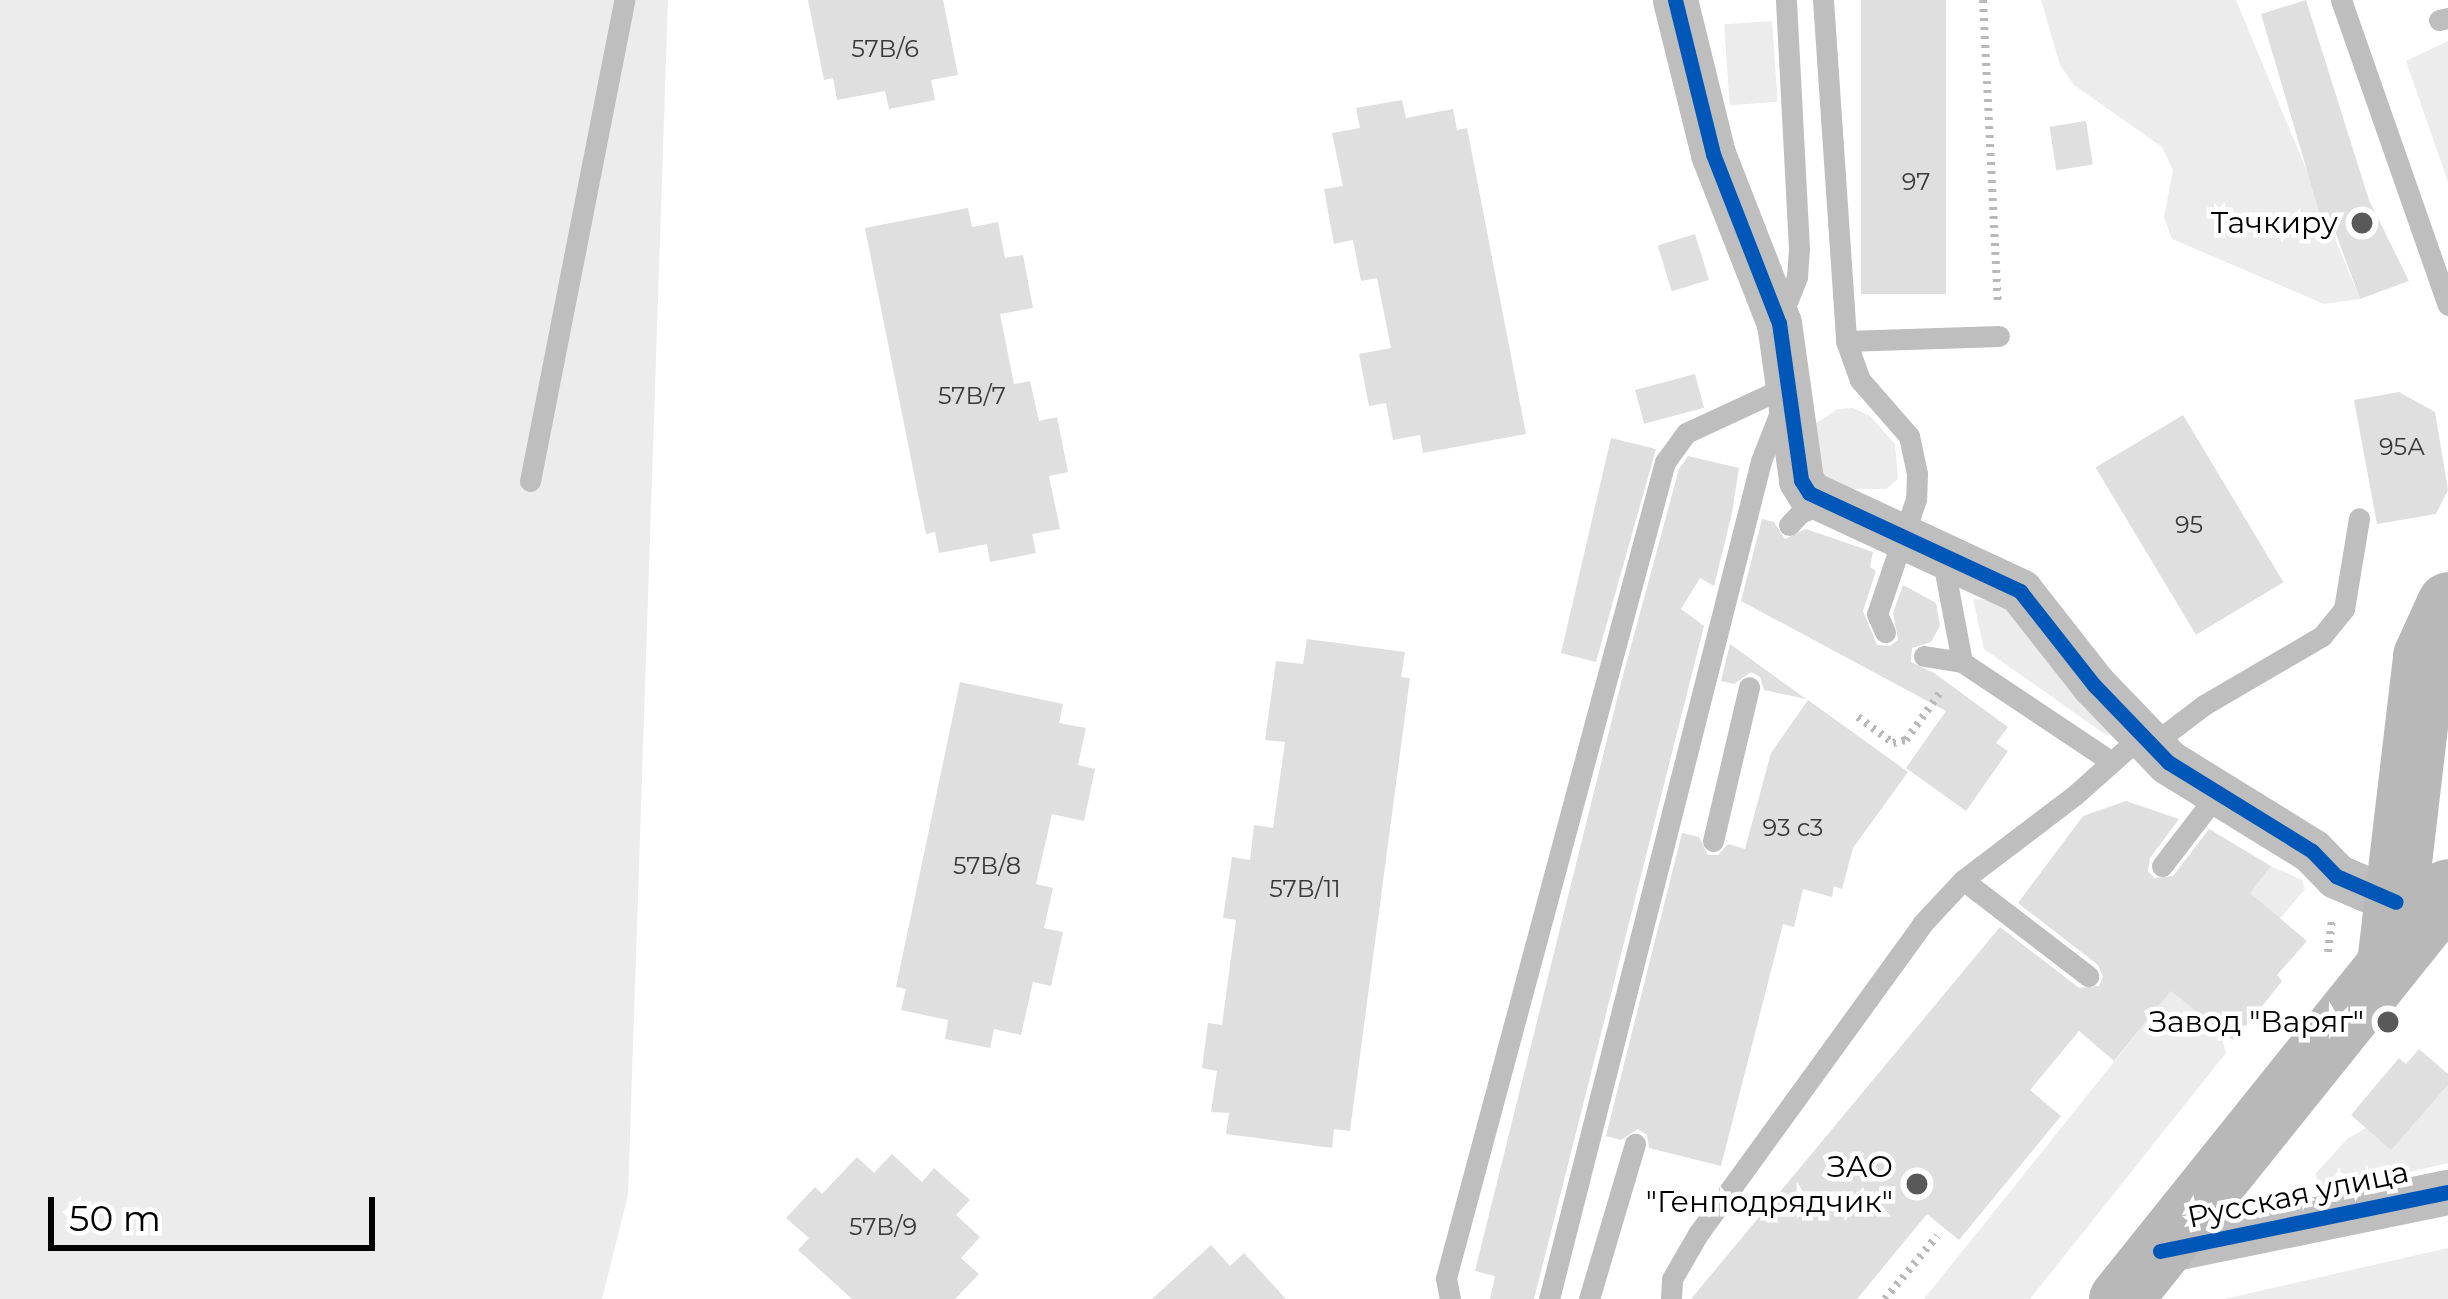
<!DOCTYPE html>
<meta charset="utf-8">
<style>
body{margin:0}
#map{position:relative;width:2448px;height:1299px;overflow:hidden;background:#fff;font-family:Montserrat,sans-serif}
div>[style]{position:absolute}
.green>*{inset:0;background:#ececec;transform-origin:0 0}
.building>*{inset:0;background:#dfdfdf;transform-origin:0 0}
.path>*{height:8px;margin-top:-4px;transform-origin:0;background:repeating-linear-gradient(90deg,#b9b9b9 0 3px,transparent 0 9px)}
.lane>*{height:21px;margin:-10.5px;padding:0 10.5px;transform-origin:10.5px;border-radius:10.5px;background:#bebebe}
.street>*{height:45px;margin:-22.5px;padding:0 22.5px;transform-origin:22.5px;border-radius:22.5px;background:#bebebe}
.secondary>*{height:63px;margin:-31.5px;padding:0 31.5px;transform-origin:31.5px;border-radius:31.5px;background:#b8b8b8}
.cycleway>*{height:15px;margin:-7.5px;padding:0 7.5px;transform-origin:7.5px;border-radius:7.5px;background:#0057b8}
.dots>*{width:33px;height:33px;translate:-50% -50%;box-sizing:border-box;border:6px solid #fff;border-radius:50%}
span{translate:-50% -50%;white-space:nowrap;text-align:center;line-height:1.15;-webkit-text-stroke:9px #fff;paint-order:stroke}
.number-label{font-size:24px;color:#383838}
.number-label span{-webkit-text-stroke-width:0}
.poi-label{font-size:30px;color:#000}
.right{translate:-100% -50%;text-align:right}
.street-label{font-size:30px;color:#000}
.scale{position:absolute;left:48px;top:1197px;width:327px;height:54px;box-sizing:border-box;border:6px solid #000;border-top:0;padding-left:15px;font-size:36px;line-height:42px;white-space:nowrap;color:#000;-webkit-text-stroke:9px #fff;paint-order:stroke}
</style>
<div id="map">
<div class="green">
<div style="clip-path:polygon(0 0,668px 0,628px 1195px,602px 1299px,0 1299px)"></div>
<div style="clip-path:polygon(2041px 0,2236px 0,2360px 299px,2324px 304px,2172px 239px,2164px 217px,2173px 170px,2162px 147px,2074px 85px,2060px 65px)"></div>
<div style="left:1772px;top:21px;width:81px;height:48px;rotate:86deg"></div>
<div style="clip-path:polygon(2448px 41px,2448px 182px,2406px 61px)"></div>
<div style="clip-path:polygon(1853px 408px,1870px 416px,1895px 444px,1898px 479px,1886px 489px,1844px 489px,1820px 475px,1813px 425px,1838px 409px)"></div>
<div style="clip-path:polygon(1973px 599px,2002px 600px,2112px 734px,2106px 735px,1984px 649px)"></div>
<div style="clip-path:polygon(2271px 866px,2302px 880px,2305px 889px,2253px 950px,2217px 1021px,2226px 1053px,2030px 1299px,1924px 1299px)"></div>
<div style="clip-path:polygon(2448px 1085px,2448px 1163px,2329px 1191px,2317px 1186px,2316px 1173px,2347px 1139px,2366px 1128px,2391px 1149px)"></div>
<div style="clip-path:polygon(2448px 1248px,2448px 1299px,2224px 1299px)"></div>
</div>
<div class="building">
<div style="clip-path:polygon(808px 0,943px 0,958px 75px,931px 80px,935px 100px,889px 109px,885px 91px,837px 100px,833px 78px,824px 80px)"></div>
<div style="left:1861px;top:0;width:85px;height:294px"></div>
<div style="clip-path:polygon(2306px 0,2369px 200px,2409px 281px,2360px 299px,2328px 212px,2320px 215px,2261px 14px)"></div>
<div style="clip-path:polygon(1402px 100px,1406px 118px,1453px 109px,1457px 130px,1467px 128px,1526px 434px,1423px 453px,1420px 435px,1393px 440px,1386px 403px,1369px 406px,1359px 354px,1391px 348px,1377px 278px,1361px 281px,1353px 240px,1334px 244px,1324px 189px,1343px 186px,1332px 133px,1360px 128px,1356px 108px)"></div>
<div style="left:2086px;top:121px;width:44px;height:37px;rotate:81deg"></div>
<div style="clip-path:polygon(968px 208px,972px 227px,998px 222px,1005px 258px,1023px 255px,1033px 308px,1000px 314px,1014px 384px,1030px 381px,1039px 421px,1057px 417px,1068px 472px,1049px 476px,1060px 529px,1032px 534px,1036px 553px,990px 562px,987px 544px,939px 553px,935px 532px,926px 534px,865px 228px)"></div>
<div style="left:1695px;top:234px;width:48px;height:39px;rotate:73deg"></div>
<div style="left:1695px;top:374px;width:35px;height:62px;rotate:75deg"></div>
<div style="clip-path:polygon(2399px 392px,2435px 412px,2448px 490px,2436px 514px,2377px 524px,2354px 400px)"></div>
<div style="left:2183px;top:415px;width:195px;height:102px;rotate:59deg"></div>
<div style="clip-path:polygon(1611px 438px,1656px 449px,1596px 662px,1561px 653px)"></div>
<div style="clip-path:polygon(1688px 456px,1739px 468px,1732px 513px,1714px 586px,1700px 578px,1681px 609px,1704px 626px,1534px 1299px,1490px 1299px,1495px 1276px,1475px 1271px,1621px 683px,1679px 469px)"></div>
<div style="clip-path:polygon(1762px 519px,1774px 522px,1785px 539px,1806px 529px,1873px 552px,1870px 567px,1876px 571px,1863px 611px,1877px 645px,1890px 646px,1898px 640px,1893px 613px,1903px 585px,1936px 603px,1940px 626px,1931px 642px,1912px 648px,1911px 662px,1934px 673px,2008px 727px,1996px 743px,2008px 751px,1966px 811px,1906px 768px,1946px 711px,1741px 601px)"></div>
<div style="clip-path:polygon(1307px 639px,1405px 652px,1401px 677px,1410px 678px,1350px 1131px,1334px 1129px,1332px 1148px,1226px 1134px,1229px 1113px,1211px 1112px,1217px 1071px,1202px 1068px,1208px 1023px,1222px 1025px,1236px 920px,1223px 918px,1232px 857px,1250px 860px,1254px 825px,1273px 828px,1285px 742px,1265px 740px,1276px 661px,1303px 664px)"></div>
<div style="clip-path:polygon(1730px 644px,1806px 699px,1764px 690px,1760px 677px,1751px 672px,1734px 684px,1721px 681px)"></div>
<div style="clip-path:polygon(960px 682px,1063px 704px,1059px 723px,1086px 728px,1078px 765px,1095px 769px,1084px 821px,1052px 814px,1036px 884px,1053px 888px,1044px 928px,1063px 932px,1051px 986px,1033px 982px,1021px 1035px,994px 1029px,990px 1048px,945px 1039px,948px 1020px,901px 1010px,906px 989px,896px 987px)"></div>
<div style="clip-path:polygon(1808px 700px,1908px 772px,1853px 848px,1842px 889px,1834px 886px,1832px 897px,1803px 889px,1794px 927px,1783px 924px,1721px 1166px,1649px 1148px,1647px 1135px,1638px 1129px,1621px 1140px,1606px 1136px,1682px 833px,1699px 837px,1708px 855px,1718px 855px,1728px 844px,1745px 849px,1771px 753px)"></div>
<div style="clip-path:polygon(2126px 801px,2179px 819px,2150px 858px,2148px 871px,2154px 878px,2173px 876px,2209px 829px,2271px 866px,2250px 893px,2307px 941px,2277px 975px,2282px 981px,2256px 1014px,2233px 1040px,2171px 991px,2114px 1061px,2079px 1031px,2030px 1090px,2061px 1116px,1959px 1240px,1927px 1214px,1857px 1299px,1691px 1299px,2000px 927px,2079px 988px,2099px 986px,2103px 977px,2098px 965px,2018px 903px,2083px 816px)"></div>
<div style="clip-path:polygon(2419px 1049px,2448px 1074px,2448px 1085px,2391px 1150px,2351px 1115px,2399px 1058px,2406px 1064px)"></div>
<div style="clip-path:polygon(892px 1154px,922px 1182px,934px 1168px,970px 1200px,956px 1215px,980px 1237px,961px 1258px,979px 1274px,955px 1299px,852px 1299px,798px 1250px,809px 1238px,786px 1218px,815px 1187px,822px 1194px,857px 1157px,874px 1173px)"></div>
<div style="clip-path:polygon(1211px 1245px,1230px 1266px,1244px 1253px,1286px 1299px,1152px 1299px)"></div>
</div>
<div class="path">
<div style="left:1983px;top:0;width:304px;rotate:87.2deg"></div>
<div style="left:1858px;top:717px;width:44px;rotate:36.6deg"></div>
<div style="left:1893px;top:743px;width:13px;rotate:-13deg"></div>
<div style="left:1906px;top:740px;width:62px;rotate:-54.2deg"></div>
<div style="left:2328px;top:952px;width:33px;rotate:-83deg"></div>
<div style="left:1885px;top:1299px;width:82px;rotate:-50.5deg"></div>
</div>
<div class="lane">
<div style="left:1823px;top:0;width:342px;rotate:86.1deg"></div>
<div style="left:1846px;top:341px;width:41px;rotate:70.3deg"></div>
<div style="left:1860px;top:380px;width:74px;rotate:48.8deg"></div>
<div style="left:1909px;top:436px;width:39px;rotate:78deg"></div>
<div style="left:1917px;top:474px;width:25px;rotate:92deg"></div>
<div style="left:1916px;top:499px;width:121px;rotate:108.7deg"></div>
<div style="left:1877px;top:614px;width:20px;rotate:66deg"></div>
<div style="left:2341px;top:0;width:323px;rotate:70.7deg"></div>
<div style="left:2439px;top:20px;width:9px;rotate:-13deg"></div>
<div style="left:1781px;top:317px;width:43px;rotate:-68.2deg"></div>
<div style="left:1797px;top:277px;width:28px;rotate:-86deg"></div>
<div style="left:1799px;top:249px;width:249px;rotate:-93deg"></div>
<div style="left:1846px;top:341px;width:153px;rotate:-1.9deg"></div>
<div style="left:530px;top:481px;width:490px;rotate:-78.9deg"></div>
<div style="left:1789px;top:525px;width:16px;rotate:-47deg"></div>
<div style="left:1800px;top:513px;width:25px;rotate:-23deg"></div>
<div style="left:1942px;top:556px;width:108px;rotate:79.3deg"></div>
<div style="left:1924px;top:656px;width:38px;rotate:9deg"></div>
<div style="left:1962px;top:662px;width:180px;rotate:33.7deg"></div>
<div style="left:2150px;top:746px;width:68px;rotate:-37.2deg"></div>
<div style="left:2204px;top:705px;width:137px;rotate:-30.3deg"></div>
<div style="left:2322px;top:636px;width:35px;rotate:-51deg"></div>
<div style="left:2344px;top:609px;width:92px;rotate:-80.6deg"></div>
<div style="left:1713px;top:841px;width:158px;rotate:-76.8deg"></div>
<div style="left:2162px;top:866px;width:92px;rotate:-52.5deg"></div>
<div style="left:1963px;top:880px;width:158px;rotate:37.5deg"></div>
<div style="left:1450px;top:1299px;width:21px;rotate:-101deg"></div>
<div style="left:1446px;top:1278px;width:845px;rotate:-74.98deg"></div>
<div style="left:1665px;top:462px;width:36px;rotate:-54deg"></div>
<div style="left:1686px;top:433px;width:115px;rotate:-24.8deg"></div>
<div style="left:1549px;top:1299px;width:864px;rotate:-75.8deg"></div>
<div style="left:1761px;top:461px;width:58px;rotate:-68.7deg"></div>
<div style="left:1589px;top:1299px;width:162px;rotate:-73.5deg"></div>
<div style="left:1671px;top:1299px;width:20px;rotate:-87deg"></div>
<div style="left:1672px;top:1279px;width:52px;rotate:-60deg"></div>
<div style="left:1698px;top:1234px;width:382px;rotate:-54.1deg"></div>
<div style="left:1922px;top:924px;width:60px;rotate:-47deg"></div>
<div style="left:1963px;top:880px;width:141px;rotate:-37.2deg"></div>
<div style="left:2075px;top:795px;width:87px;rotate:-41.7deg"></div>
</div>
<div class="street">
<div style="left:1675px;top:0;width:159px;rotate:76.1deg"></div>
<div style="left:1713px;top:154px;width:181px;rotate:68.7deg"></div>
<div style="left:1779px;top:323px;width:159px;rotate:82deg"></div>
<div style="left:1801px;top:480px;width:15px;rotate:58deg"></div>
<div style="left:1809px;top:493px;width:233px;rotate:24.9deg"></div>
<div style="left:2020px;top:591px;width:120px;rotate:51.8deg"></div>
<div style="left:2094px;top:685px;width:107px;rotate:46.1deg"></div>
<div style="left:2168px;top:762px;width:169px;rotate:31.7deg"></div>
<div style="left:2312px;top:851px;width:35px;rotate:46deg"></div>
<div style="left:2336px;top:876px;width:65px;rotate:23.4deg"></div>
<div style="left:2160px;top:1251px;width:294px;rotate:-11.6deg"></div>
</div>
<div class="secondary">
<div style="left:2388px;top:964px;width:310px;rotate:-83.3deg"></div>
<div style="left:2424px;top:656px;width:58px;rotate:-65.6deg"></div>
<div style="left:2120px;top:1299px;width:524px;rotate:-51.27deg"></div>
</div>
<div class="cycleway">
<div style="left:1675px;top:0;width:159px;rotate:76.1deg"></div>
<div style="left:1713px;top:154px;width:181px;rotate:68.7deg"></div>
<div style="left:1779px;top:323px;width:159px;rotate:82deg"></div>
<div style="left:1801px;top:480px;width:15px;rotate:58deg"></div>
<div style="left:1809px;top:493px;width:233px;rotate:24.9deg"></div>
<div style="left:2020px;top:591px;width:120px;rotate:51.8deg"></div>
<div style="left:2094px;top:685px;width:107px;rotate:46.1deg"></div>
<div style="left:2168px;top:762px;width:169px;rotate:31.7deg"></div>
<div style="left:2312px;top:851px;width:35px;rotate:46deg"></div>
<div style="left:2336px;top:876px;width:65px;rotate:23.4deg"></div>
<div style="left:2160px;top:1251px;width:294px;rotate:-11.6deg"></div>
</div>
<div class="dots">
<div style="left:2362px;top:223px;background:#595959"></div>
<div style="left:2388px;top:1022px;background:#595959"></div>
<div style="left:1917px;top:1184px;background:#595959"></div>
</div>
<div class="number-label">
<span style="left:885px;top:49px">57В/6</span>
<span style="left:1916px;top:182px">97</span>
<span style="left:972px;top:396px">57В/7</span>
<span style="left:2402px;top:447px">95А</span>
<span style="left:2189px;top:525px">95</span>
<span style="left:1793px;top:828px">93 с3</span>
<span style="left:987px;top:866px">57В/8</span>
<span style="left:1305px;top:889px">57В/11</span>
<span style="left:883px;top:1227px">57В/9</span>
</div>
<div class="poi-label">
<span class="right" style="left:2338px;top:223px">Тачкиру</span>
<span class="right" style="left:2364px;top:1022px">Завод "Варяг"</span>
<span class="right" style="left:1893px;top:1184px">ЗАО<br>"Генподрядчик"</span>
</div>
<div class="street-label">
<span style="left:2298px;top:1195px;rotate:-12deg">Русская улица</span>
</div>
<div class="scale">50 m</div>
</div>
